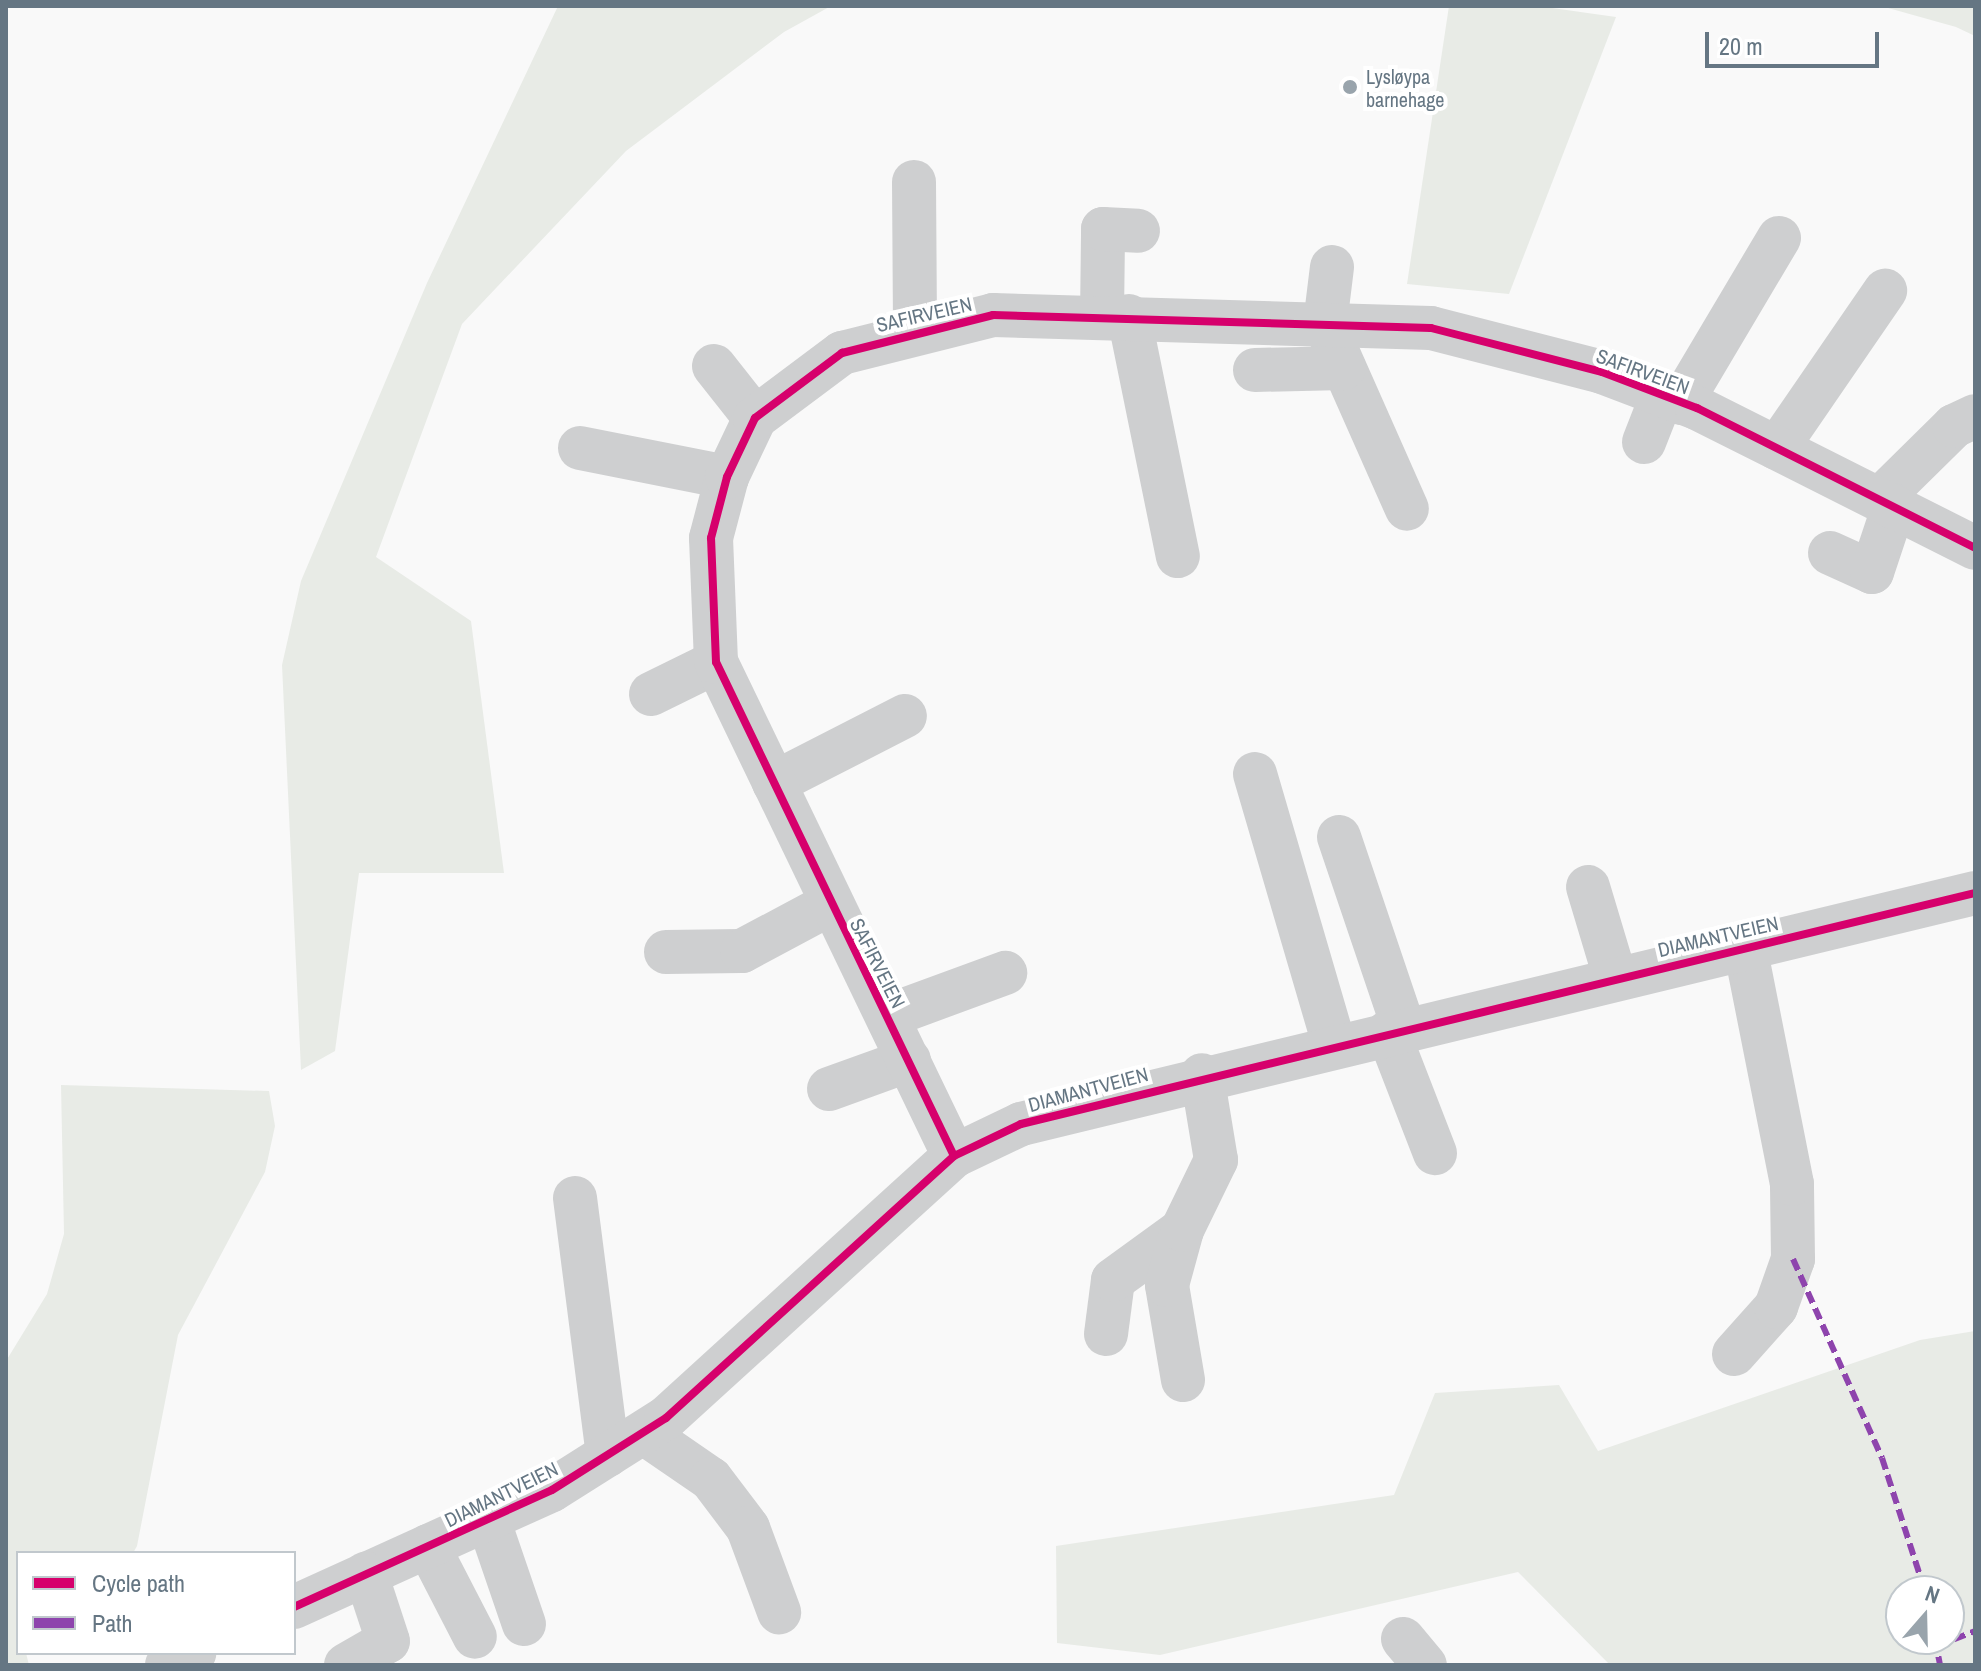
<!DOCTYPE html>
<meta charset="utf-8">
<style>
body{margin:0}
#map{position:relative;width:1981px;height:1671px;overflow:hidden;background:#f9f9f9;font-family:"Archivo Narrow",sans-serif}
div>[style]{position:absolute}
.green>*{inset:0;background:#e8ebe6}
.minor>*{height:44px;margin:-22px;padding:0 22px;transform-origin:22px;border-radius:22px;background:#cecfd0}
.quiet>*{height:6px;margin-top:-3px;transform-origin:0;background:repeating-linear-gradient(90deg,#8e44ad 0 12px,transparent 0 18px)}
.cycleway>*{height:8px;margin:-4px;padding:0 4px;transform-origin:4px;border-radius:4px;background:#d6006c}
.dots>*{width:22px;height:22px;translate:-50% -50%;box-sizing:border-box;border:4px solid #fff;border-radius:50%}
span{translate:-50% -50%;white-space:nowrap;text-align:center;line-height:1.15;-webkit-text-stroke:8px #fff;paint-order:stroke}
.poi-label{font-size:20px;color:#657683}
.left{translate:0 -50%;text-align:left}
.street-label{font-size:20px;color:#657683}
.frame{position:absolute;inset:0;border:8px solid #657683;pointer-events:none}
.legend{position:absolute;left:16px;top:1551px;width:280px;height:104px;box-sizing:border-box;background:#fff;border:2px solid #c1c8cd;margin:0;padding:10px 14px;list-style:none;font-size:24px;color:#657683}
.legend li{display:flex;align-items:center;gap:16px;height:40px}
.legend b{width:40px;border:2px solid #c1c8cd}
.north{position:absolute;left:1885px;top:1575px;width:80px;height:80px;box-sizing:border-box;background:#fff;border:2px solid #c1c8cd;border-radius:50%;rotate:20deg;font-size:22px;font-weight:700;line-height:32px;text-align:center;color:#657683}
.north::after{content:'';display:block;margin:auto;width:28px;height:36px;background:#99a4ac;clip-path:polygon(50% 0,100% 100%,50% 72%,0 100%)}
.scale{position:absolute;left:1705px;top:32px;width:174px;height:36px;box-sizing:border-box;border:4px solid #657683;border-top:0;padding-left:10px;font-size:24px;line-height:28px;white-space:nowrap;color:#657683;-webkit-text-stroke:6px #fff;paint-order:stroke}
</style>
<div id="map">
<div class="green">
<div style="clip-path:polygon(558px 6px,831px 6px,784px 32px,626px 151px,462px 324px,376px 557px,471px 621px,504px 873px,359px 873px,335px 1051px,301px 1070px,282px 665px,301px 581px,427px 283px)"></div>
<div style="clip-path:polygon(1449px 6px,1538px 6px,1616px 17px,1509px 294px,1407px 284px)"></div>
<div style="clip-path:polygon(1881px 6px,1975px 6px,1975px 36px,1956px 27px)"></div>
<div style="clip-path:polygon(61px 1085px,269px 1091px,275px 1126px,265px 1172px,178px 1335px,137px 1546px,133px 1553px,18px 1553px,18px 1653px,26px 1653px,29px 1665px,6px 1665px,6px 1361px,47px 1294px,64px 1234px)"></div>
<div style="clip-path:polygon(evenodd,1975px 1331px,1975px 1665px,1610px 1665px,1518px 1572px,1160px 1655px,1057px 1643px,1056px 1546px,1394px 1495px,1435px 1393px,1559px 1385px,1598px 1451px,1920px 1340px,1975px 1331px,1949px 1591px,1949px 1639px,1901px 1639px,1901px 1591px,1949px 1591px)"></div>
</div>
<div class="minor">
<div style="left:914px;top:182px;width:147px;rotate:89.6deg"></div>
<div style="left:1332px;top:267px;width:57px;rotate:97deg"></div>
<div style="left:1325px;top:324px;width:202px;rotate:66.1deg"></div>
<div style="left:1129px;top:316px;width:245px;rotate:78.5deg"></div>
<div style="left:1102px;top:317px;width:88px;rotate:-89.3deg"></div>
<div style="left:1103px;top:229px;width:35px;rotate:3deg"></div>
<div style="left:714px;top:366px;width:66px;rotate:51.7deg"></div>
<div style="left:1255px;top:370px;width:89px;rotate:-1.3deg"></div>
<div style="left:1681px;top:403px;width:192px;rotate:-59.3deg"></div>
<div style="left:1644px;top:442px;width:49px;rotate:-68.6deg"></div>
<div style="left:580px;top:448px;width:150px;rotate:11.2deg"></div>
<div style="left:1777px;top:448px;width:191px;rotate:-55.5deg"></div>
<div style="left:1880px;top:499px;width:104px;rotate:-44.6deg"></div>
<div style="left:1954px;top:426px;width:23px;rotate:-25deg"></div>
<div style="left:1830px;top:553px;width:46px;rotate:24.3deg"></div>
<div style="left:1872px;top:572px;width:70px;rotate:-71.6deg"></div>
<div style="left:651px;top:694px;width:72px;rotate:-26.2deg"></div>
<div style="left:1255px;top:774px;width:282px;rotate:73.7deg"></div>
<div style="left:774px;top:783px;width:147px;rotate:-27.1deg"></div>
<div style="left:1339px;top:837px;width:200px;rotate:71.3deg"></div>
<div style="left:1588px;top:887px;width:94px;rotate:73.3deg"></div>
<div style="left:666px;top:952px;width:76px;rotate:-0.8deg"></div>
<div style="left:742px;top:951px;width:100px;rotate:-28.1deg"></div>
<div style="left:888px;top:1016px;width:125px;rotate:-20.2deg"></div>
<div style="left:1388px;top:1032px;width:130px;rotate:68.8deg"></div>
<div style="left:829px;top:1089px;width:85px;rotate:-19.9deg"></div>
<div style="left:954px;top:1156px;width:548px;rotate:-115.72deg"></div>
<div style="left:716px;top:662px;width:124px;rotate:-92.3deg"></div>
<div style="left:711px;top:538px;width:63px;rotate:-75.3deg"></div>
<div style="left:727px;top:477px;width:65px;rotate:-64.6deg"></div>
<div style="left:755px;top:418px;width:109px;rotate:-36.8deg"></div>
<div style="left:842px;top:353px;width:156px;rotate:-14.1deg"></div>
<div style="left:993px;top:315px;width:438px;rotate:1.7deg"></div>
<div style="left:1431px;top:328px;width:177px;rotate:14.4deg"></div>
<div style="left:1602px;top:372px;width:102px;rotate:20.8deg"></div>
<div style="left:1697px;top:408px;width:311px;rotate:26.7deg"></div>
<div style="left:575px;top:1198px;width:259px;rotate:82.7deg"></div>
<div style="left:1106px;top:1334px;width:54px;rotate:-82.6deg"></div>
<div style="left:1113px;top:1280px;width:85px;rotate:-35.9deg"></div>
<div style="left:1734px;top:1354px;width:63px;rotate:-48.2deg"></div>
<div style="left:1776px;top:1307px;width:51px;rotate:-70.5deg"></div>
<div style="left:1793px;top:1259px;width:75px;rotate:-90.8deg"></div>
<div style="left:1792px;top:1184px;width:243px;rotate:-101.2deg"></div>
<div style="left:1183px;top:1380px;width:96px;rotate:-99.6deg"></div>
<div style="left:1167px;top:1285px;width:57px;rotate:-74.7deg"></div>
<div style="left:1182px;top:1230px;width:78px;rotate:-64.1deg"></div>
<div style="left:1216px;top:1160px;width:86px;rotate:-99.4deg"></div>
<div style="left:644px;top:1433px;width:81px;rotate:34.5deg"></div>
<div style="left:711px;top:1479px;width:61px;rotate:52.9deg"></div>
<div style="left:748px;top:1528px;width:90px;rotate:69.7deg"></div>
<div style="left:488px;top:1519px;width:111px;rotate:71.1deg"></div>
<div style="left:428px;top:1546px;width:102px;rotate:62.7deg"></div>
<div style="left:294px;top:1607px;width:283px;rotate:-24.4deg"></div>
<div style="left:552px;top:1490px;width:135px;rotate:-32.3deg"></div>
<div style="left:666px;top:1418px;width:389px;rotate:-42.3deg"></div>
<div style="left:954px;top:1156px;width:74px;rotate:-25.5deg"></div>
<div style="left:1021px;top:1124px;width:982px;rotate:-13.61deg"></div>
<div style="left:1403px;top:1639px;width:34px;rotate:50deg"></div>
<div style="left:167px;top:1665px;width:30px;rotate:-24deg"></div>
<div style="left:346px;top:1665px;width:48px;rotate:-29.7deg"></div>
<div style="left:388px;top:1641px;width:71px;rotate:-108.2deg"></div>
</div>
<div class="quiet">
<div style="left:1793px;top:1259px;width:218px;rotate:65.9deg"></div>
<div style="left:1882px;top:1458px;width:140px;rotate:72.1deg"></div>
<div style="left:1935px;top:1639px;width:26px;rotate:79deg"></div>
<div style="left:1937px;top:1646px;width:41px;rotate:-21.5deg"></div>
</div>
<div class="cycleway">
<div style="left:954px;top:1156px;width:548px;rotate:-115.72deg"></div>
<div style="left:716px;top:662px;width:124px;rotate:-92.3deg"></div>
<div style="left:711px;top:538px;width:63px;rotate:-75.3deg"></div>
<div style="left:727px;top:477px;width:65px;rotate:-64.6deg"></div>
<div style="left:755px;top:418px;width:109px;rotate:-36.8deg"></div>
<div style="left:842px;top:353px;width:156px;rotate:-14.1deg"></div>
<div style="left:993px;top:315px;width:438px;rotate:1.7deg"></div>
<div style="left:1431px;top:328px;width:177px;rotate:14.4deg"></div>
<div style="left:1602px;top:372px;width:102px;rotate:20.8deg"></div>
<div style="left:1697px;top:408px;width:311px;rotate:26.7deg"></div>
<div style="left:294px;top:1607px;width:283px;rotate:-24.4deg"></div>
<div style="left:552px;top:1490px;width:135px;rotate:-32.3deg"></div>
<div style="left:666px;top:1418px;width:389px;rotate:-42.3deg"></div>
<div style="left:954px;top:1156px;width:74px;rotate:-25.5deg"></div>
<div style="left:1021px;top:1124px;width:982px;rotate:-13.61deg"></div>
</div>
<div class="dots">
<div style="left:1350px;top:87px;background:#99a4ac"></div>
</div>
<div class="poi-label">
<span class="left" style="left:1366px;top:88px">Lysløypa<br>barnehage</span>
</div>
<div class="street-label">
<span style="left:924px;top:314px;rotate:-13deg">SAFIRVEIEN</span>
<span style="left:1643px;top:371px;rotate:20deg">SAFIRVEIEN</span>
<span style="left:1718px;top:936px;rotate:-13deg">DIAMANTVEIEN</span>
<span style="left:878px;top:963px;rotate:63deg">SAFIRVEIEN</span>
<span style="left:1088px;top:1089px;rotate:-15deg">DIAMANTVEIEN</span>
<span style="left:501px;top:1494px;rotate:-26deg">DIAMANTVEIEN</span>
</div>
<div class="frame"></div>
<ul class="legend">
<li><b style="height:10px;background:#d6006c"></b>Cycle path</li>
<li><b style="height:10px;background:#8e44ad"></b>Path</li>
</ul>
<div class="north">N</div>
<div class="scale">20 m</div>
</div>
